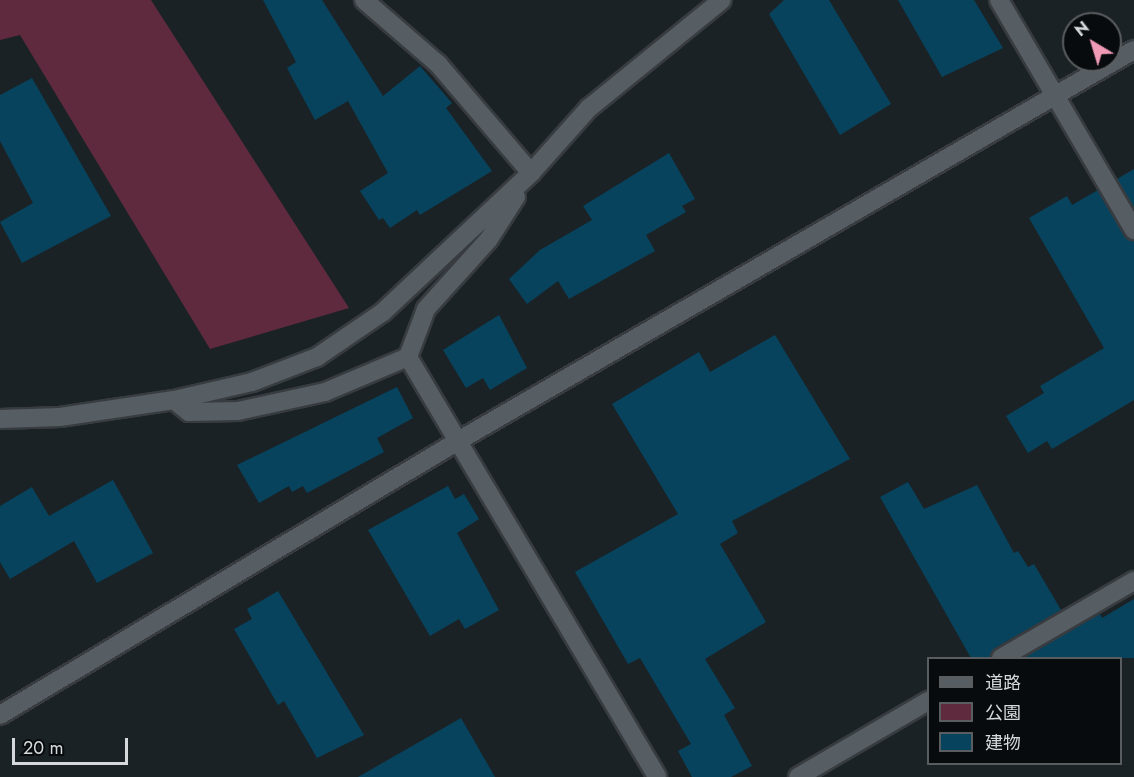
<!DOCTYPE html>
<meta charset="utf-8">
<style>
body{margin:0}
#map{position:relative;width:1134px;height:777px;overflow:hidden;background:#1b2226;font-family:Jost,"Noto Sans JP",sans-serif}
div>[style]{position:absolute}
.green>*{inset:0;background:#5f2a3d}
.building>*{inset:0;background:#07435d}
.roads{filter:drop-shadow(2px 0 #383c40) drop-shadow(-2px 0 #383c40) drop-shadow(0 2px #383c40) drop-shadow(0 -2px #383c40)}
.minor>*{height:18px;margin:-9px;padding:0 9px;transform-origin:9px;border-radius:9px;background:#565e63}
.tertiary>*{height:18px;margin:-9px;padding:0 9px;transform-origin:9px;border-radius:9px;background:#565e63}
span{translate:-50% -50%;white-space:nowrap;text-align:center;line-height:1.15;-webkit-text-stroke:5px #080b0d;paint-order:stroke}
.legend{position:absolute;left:927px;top:657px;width:195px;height:108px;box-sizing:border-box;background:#080b0d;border:2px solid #5a5d60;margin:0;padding:8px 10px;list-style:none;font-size:18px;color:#d5d9dc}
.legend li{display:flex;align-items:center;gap:12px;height:30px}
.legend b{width:30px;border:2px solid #5a5d60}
.north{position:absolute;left:1062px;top:12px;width:60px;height:60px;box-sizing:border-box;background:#080b0d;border:2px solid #5a5d60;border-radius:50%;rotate:322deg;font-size:16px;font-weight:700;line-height:24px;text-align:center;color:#d5d9dc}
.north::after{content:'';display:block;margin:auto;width:21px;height:27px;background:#f09ab6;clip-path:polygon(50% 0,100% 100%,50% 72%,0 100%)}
.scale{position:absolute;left:12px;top:738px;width:116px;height:27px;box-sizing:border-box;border:3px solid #d5d9dc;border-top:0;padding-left:8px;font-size:18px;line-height:21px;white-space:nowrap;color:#d5d9dc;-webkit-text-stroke:4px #080b0d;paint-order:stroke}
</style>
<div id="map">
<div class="green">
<div style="clip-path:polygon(0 0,151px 0,349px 308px,210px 349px,20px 35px,0 40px)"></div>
</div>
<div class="building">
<div style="clip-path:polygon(263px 0,322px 0,383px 96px,420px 66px,452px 103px,446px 108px,492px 171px,420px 215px,417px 210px,390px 228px,383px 218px,379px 220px,360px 191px,388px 173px,348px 101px,315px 120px,287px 68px,296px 62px)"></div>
<div style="clip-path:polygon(784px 0,829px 0,891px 104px,840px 135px,769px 14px)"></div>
<div style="clip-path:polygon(898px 0,974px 0,1003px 48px,942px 77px)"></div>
<div style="clip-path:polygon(32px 78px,111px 216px,22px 263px,0 222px,33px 203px,0 141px,0 95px)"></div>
<div style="clip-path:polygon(669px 153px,695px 199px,682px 206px,686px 212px,646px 235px,655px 251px,569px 299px,558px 281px,527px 304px,509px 279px,540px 250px,592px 220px,583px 206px)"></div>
<div style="clip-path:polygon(1134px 169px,1134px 208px,1117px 179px)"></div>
<div style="clip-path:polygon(1098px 190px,1124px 236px,1134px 241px,1134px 400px,1052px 449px,1047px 441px,1028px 453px,1006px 416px,1044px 393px,1040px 386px,1104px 348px,1029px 218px,1067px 196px,1072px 205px)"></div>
<div style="clip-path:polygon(499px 315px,527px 368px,490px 390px,483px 378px,466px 388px,443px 350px)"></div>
<div style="clip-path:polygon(775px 335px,850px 459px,732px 521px,738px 533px,720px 544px,766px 622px,705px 659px,735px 708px,724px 715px,752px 766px,731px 777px,692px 777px,678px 751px,691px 744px,640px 658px,628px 664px,575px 572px,678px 514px,612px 404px,699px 352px,710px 372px)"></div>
<div style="clip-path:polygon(397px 387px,413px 418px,377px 438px,384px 452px,307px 493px,303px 486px,292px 492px,289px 486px,259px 503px,237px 465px)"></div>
<div style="clip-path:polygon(113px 480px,153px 553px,97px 583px,74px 541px,10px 579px,0 562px,0 506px,32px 487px,49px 516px)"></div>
<div style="clip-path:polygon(908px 482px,924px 509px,977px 485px,1014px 553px,1018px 551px,1028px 567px,1034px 564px,1061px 610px,995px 648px,990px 658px,971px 658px,880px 497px)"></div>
<div style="clip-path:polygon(448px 486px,455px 499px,464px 494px,479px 519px,457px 533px,499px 610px,465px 629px,459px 619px,430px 636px,368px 530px)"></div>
<div style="clip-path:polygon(278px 591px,364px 735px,317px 758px,284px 701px,278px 705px,234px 629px,252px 619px,247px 609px)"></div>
<div style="clip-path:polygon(1134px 599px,1134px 658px,1023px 658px,1100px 614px,1102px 618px)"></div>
<div style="clip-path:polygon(461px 718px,495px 777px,358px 777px)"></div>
</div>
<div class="roads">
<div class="minor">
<div style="left:364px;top:0;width:98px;rotate:40.9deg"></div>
<div style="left:438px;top:64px;width:143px;rotate:49.5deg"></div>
<div style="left:999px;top:0;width:267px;rotate:59.6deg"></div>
<div style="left:408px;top:357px;width:488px;rotate:59.3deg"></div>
<div style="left:174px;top:400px;width:19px;rotate:39deg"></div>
<div style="left:189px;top:412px;width:49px;rotate:-1.2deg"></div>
<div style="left:238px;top:411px;width:89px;rotate:-12.3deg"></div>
<div style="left:325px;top:392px;width:90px;rotate:-22.9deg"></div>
<div style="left:408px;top:357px;width:51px;rotate:-69.4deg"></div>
<div style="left:426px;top:309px;width:94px;rotate:-48deg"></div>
<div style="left:489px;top:239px;width:50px;rotate:-57.3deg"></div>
<div style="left:0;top:419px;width:60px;rotate:-1.9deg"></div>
<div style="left:60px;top:417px;width:115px;rotate:-8.5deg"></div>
<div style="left:174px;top:400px;width:80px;rotate:-13deg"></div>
<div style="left:252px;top:382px;width:70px;rotate:-21deg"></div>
<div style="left:317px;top:357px;width:80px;rotate:-34.3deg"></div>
<div style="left:383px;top:312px;width:203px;rotate:-43.2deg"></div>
<div style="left:531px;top:173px;width:87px;rotate:-48.3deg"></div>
<div style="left:589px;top:108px;width:171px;rotate:-39.1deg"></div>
<div style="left:1001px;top:658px;width:154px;rotate:-30.1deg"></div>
<div style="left:798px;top:777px;width:151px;rotate:-30.3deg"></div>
</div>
<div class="tertiary">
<div style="left:0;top:715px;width:534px;rotate:-30.89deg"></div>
<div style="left:458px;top:441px;width:781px;rotate:-30.05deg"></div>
</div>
</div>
<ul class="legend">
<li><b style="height:8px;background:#565e63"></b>道路</li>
<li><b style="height:16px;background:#5f2a3d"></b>公園</li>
<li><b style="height:16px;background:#07435d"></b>建物</li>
</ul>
<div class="north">N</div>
<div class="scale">20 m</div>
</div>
